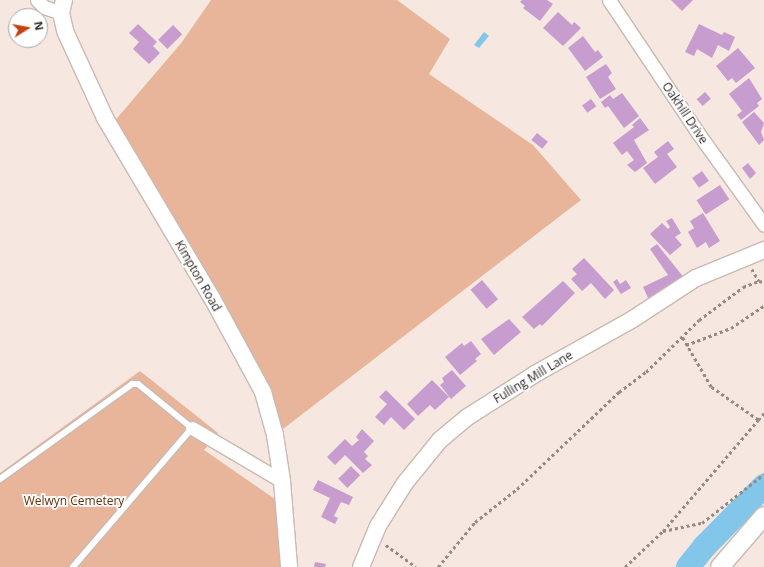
<!DOCTYPE html>
<style>
body{margin:0}
#map{position:relative;width:764px;height:567px;overflow:hidden;background:#f6e8e1;font-family:"Open Sans",sans-serif}
div>[style]{position:absolute}
.green>*{inset:0;background:#e9b59a}
.water>*{inset:0;background:#82c6ea}
.river>*{height:24px;margin:-12px;padding:0 12px;transform-origin:12px;border-radius:12px;background:#82c6ea}
.building>*{inset:0;background:#c79ccf;transform-origin:0 0}
.path>*{height:2.5px;margin-top:-1.25px;transform-origin:0;background:repeating-linear-gradient(90deg,#958b86 0 3px,transparent 0 6px)}
.roads{filter:drop-shadow(1px 0 #c7bab3) drop-shadow(-1px 0 #c7bab3) drop-shadow(0 1px #c7bab3) drop-shadow(0 -1px #c7bab3)}
.service>*{height:6px;margin:-3px;padding:0 3px;transform-origin:3px;border-radius:3px;background:#fff}
.minor>*{height:13px;margin:-6.5px;padding:0 6.5px;transform-origin:6.5px;border-radius:6.5px;background:#fff}
.tertiary>*{height:16px;margin:-8px;padding:0 8px;transform-origin:8px;border-radius:8px;background:#fff}
.secondary>*{height:18px;margin:-9px;padding:0 9px;transform-origin:9px;border-radius:9px;background:#fff}
span{translate:-50% -50%;white-space:nowrap;text-align:center;line-height:1.15;-webkit-text-stroke:3.5px #fff;paint-order:stroke}
.street-label{font-size:12px;color:#2d2825}
.park-label{font-size:12px;color:#672f09}
.north{position:absolute;left:8px;top:8px;width:40px;height:40px;box-sizing:border-box;background:#fff;border:1px solid #aba9a8;border-radius:50%;rotate:79deg;font-size:11px;font-weight:700;line-height:16px;text-align:center;color:#2d2825}
.north::after{content:'';display:block;margin:auto;width:14px;height:18px;background:#c8410f;clip-path:polygon(50% 0,100% 100%,50% 72%,0 100%)}
</style>
<div id="map">
<div class="green">
<div style="clip-path:polygon(211px 0,397px 0,450px 39px,429px 74px,533px 145px,581px 200px,283px 429px,269px 394px,112px 124px,182px 42px)"></div>
<div style="clip-path:polygon(140px 371px,218px 433px,204px 450px,275px 499px,280px 515px,282px 567px,0 567px,0 473px)"></div>
</div>
<div class="water">
<div style="clip-path:polygon(484px 32px,489px 36px,479px 48px,474px 45px)"></div>
</div>
<div class="river">
<div style="left:688px;top:567px;width:26px;rotate:-51deg"></div>
<div style="left:704px;top:547px;width:86px;rotate:-45.5deg"></div>
</div>
<div class="building">
<div style="clip-path:polygon(522px 0,547px 0,553px 4px,540px 21px,523px 8px,525px 6px,520px 2px)"></div>
<div style="clip-path:polygon(671px 0,693px 0,682px 11px)"></div>
<div style="clip-path:polygon(558px 12px,572px 25px,574px 22px,581px 28px,563px 46px,543px 28px)"></div>
<div style="clip-path:polygon(138px 24px,157px 42px,153px 46px,160px 53px,149px 64px,133px 49px,139px 42px,129px 33px)"></div>
<div style="clip-path:polygon(699px 24px,722px 35px,724px 32px,735px 37px,729px 51px,718px 45px,712px 58px,697px 49px,694px 56px,685px 52px)"></div>
<div style="left:173px;top:25px;width:13px;height:21px;rotate:45deg"></div>
<div style="clip-path:polygon(583px 36px,595px 52px,598px 50px,603px 57px,585px 71px,568px 48px)"></div>
<div style="clip-path:polygon(738px 48px,755px 68px,736px 83px,732px 78px,728px 81px,716px 66px)"></div>
<div style="clip-path:polygon(606px 64px,612px 73px,608px 77px,616px 89px,600px 99px,586px 77px)"></div>
<div style="clip-path:polygon(749px 78px,762px 99px,757px 103px,759px 106px,741px 120px,737px 115px,742px 111px,729px 94px)"></div>
<div style="left:705px;top:92px;width:9px;height:11px;rotate:49deg"></div>
<div style="clip-path:polygon(622px 93px,639px 116px,624px 128px,608px 106px,605px 108px,601px 102px,610px 95px,613px 99px)"></div>
<div style="left:591px;top:99px;width:9px;height:11px;rotate:54deg"></div>
<div style="clip-path:polygon(754px 112px,764px 123px,761px 132px,764px 140px,759px 145px,742px 122px)"></div>
<div style="clip-path:polygon(640px 118px,649px 130px,634px 140px,647px 163px,635px 172px,627px 165px,634px 160px,627px 151px,622px 155px,613px 143px,634px 127px,632px 125px)"></div>
<div style="left:537px;top:133px;width:14px;height:9px;rotate:39deg"></div>
<div style="clip-path:polygon(668px 141px,674px 149px,667px 154px,677px 167px,655px 184px,643px 168px,658px 157px,654px 152px)"></div>
<div style="clip-path:polygon(748px 163px,756px 173px,750px 179px,742px 168px)"></div>
<div style="left:702px;top:171px;width:12px;height:12px;rotate:55deg"></div>
<div style="left:720px;top:185px;width:17px;height:28px;rotate:57deg"></div>
<div style="clip-path:polygon(703px 213px,720px 241px,709px 248px,706px 242px,697px 248px,688px 232px,694px 228px,690px 221px)"></div>
<div style="clip-path:polygon(672px 218px,681px 233px,675px 237px,682px 245px,670px 255px,650px 234px,662px 223px,668px 229px,670px 227px,666px 221px)"></div>
<div style="clip-path:polygon(657px 244px,685px 279px,648px 298px,643px 287px,668px 275px,650px 249px)"></div>
<div style="clip-path:polygon(584px 258px,614px 290px,605px 299px,591px 283px,582px 291px,571px 279px,577px 274px,572px 269px)"></div>
<div style="clip-path:polygon(617px 279px,620px 284px,626px 280px,631px 288px,621px 294px,613px 282px)"></div>
<div style="left:482px;top:280px;width:25px;height:15px;rotate:50deg"></div>
<div style="clip-path:polygon(563px 281px,575px 293px,542px 326px,540px 324px,534px 329px,522px 317px)"></div>
<div style="clip-path:polygon(509px 319px,521px 332px,494px 355px,481px 339px)"></div>
<div style="clip-path:polygon(471px 341px,481px 354px,475px 359px,477px 361px,460px 375px,445px 357px,462px 343px,464px 346px)"></div>
<div style="clip-path:polygon(452px 370px,466px 386px,451px 399px,440px 385px,444px 382px,442px 378px)"></div>
<div style="clip-path:polygon(432px 380px,449px 397px,435px 410px,430px 405px,418px 416px,407px 404px)"></div>
<div style="clip-path:polygon(386px 390px,415px 419px,404px 430px,391px 417px,384px 425px,375px 417px,387px 404px,379px 397px)"></div>
<div style="clip-path:polygon(362px 429px,374px 441px,364px 452px,368px 456px,365px 459px,372px 465px,363px 473px,345px 455px,335px 465px,327px 457px,345px 439px,352px 446px,359px 440px,356px 437px)"></div>
<div style="left:351px;top:466px;width:13px;height:18px;rotate:45deg"></div>
<div style="clip-path:polygon(318px 480px,353px 497px,349px 505px,341px 502px,334px 516px,338px 518px,335px 524px,321px 517px,330px 498px,313px 490px)"></div>
<div style="clip-path:polygon(315px 562px,326px 564px,325px 567px,314px 567px)"></div>
</div>
<div class="path">
<div style="left:752px;top:269px;width:14px;rotate:60deg"></div>
<div style="left:686px;top:345px;width:48px;rotate:-20.7deg"></div>
<div style="left:731px;top:328px;width:40px;rotate:-34deg"></div>
<div style="left:758px;top:420px;width:9px;rotate:-49deg"></div>
<div style="left:663px;top:531px;width:40px;rotate:-12deg"></div>
<div style="left:702px;top:523px;width:79px;rotate:-38.3deg"></div>
<div style="left:386px;top:545px;width:37px;rotate:36deg"></div>
<div style="left:438px;top:567px;width:58px;rotate:-50.6deg"></div>
<div style="left:475px;top:522px;width:53px;rotate:-38.2deg"></div>
<div style="left:517px;top:489px;width:141px;rotate:-43.6deg"></div>
<div style="left:619px;top:392px;width:34px;rotate:-37deg"></div>
<div style="left:646px;top:372px;width:74px;rotate:-44.5deg"></div>
<div style="left:699px;top:320px;width:55px;rotate:-36.9deg"></div>
<div style="left:743px;top:287px;width:17px;rotate:-21deg"></div>
<div style="left:759px;top:281px;width:5px;rotate:11deg"></div>
<div style="left:625px;top:567px;width:52px;rotate:-43.5deg"></div>
<div style="left:663px;top:531px;width:146px;rotate:-49.4deg"></div>
<div style="left:758px;top:420px;width:57px;rotate:-144.9deg"></div>
<div style="left:711px;top:387px;width:58px;rotate:-120.1deg"></div>
</div>
<div class="roads">
<div class="service">
<div style="left:0;top:479px;width:163px;rotate:-35.7deg"></div>
<div style="left:132px;top:384px;width:6px"></div>
<div style="left:138px;top:384px;width:70px;rotate:39.2deg"></div>
<div style="left:192px;top:428px;width:183px;rotate:130.6deg"></div>
</div>
<div class="minor">
<div style="left:37px;top:0;width:10px;rotate:45deg"></div>
<div style="left:44px;top:7px;width:18px;rotate:19deg"></div>
<div style="left:609px;top:0;width:160px;rotate:56.2deg"></div>
<div style="left:698px;top:133px;width:113px;rotate:54.3deg"></div>
<div style="left:192px;top:428px;width:104px;rotate:30.5deg"></div>
</div>
<div class="tertiary">
<div style="left:64px;top:0;width:13px;rotate:103deg"></div>
<div style="left:61px;top:13px;width:18px;rotate:77deg"></div>
<div style="left:65px;top:31px;width:96px;rotate:65.3deg"></div>
<div style="left:105px;top:118px;width:209px;rotate:59.3deg"></div>
<div style="left:212px;top:298px;width:107px;rotate:61.5deg"></div>
<div style="left:263px;top:392px;width:45px;rotate:74.4deg"></div>
<div style="left:275px;top:435px;width:47px;rotate:81.3deg"></div>
<div style="left:282px;top:481px;width:86px;rotate:85.3deg"></div>
<div style="left:361px;top:567px;width:44px;rotate:-67.5deg"></div>
<div style="left:378px;top:526px;width:51px;rotate:-57.9deg"></div>
<div style="left:405px;top:483px;width:55px;rotate:-50.9deg"></div>
<div style="left:440px;top:440px;width:34px;rotate:-40deg"></div>
<div style="left:466px;top:418px;width:82px;rotate:-32.5deg"></div>
<div style="left:535px;top:374px;width:112px;rotate:-29.3deg"></div>
<div style="left:633px;top:319px;width:75px;rotate:-33.1deg"></div>
<div style="left:696px;top:278px;width:74px;rotate:-22.4deg"></div>
</div>
<div class="secondary">
<div style="left:720px;top:567px;width:67px;rotate:-49.2deg"></div>
</div>
</div>
<div class="street-label">
<span style="left:685px;top:113px;rotate:56deg">Oakhill Drive</span>
<span style="left:198px;top:276px;rotate:60deg">Kimpton Road</span>
<span style="left:533px;top:377px;rotate:-31deg">Fulling Mill Lane</span>
</div>
<div class="park-label">
<span style="left:74px;top:501px">Welwyn Cemetery</span>
</div>
<div class="north">N</div>
</div>
